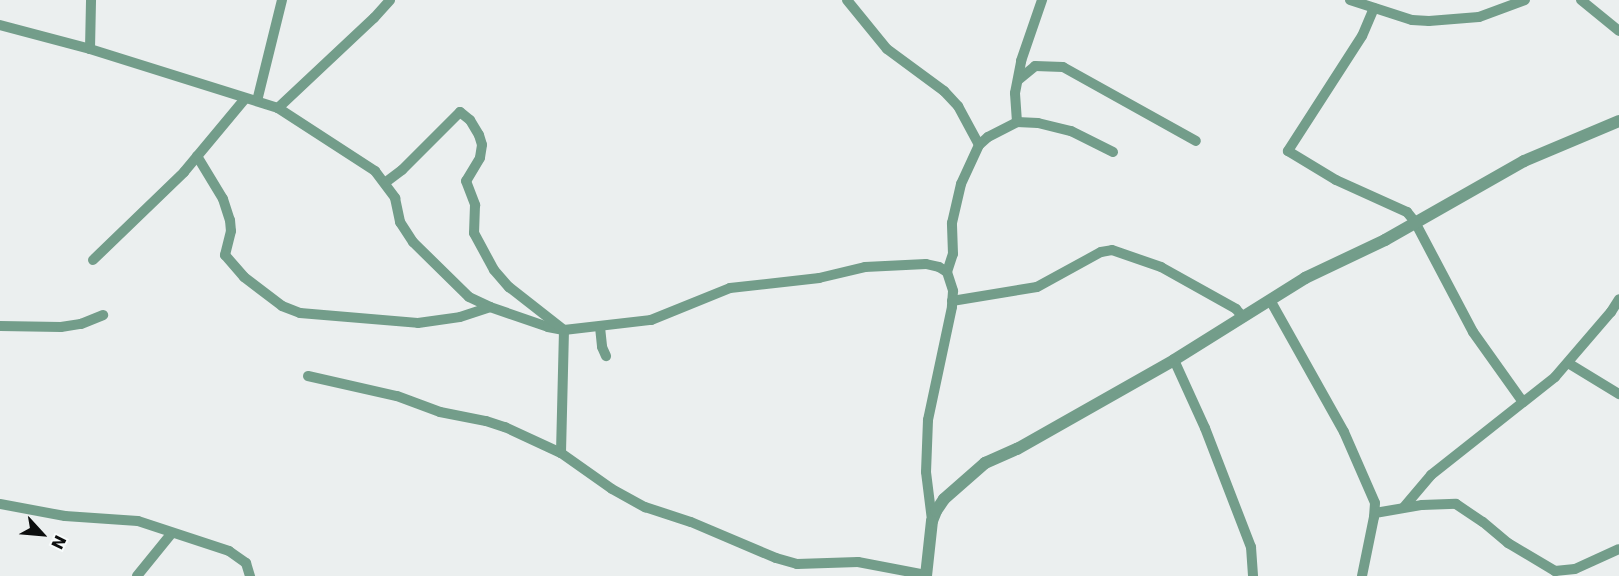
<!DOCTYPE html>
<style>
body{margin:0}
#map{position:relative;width:1619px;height:576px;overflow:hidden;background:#ebefef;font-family:"DejaVu Sans",sans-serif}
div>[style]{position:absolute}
.minor>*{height:10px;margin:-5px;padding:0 5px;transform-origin:5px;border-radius:5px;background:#739d8a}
.tertiary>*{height:12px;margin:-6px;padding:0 6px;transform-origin:6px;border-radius:6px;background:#739d8a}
span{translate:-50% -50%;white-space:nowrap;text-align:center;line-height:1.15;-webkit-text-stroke:4.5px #f8fcfc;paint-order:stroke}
.north{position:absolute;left:12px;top:504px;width:60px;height:60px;-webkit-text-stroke:4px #f8fcfc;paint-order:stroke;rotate:116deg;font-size:16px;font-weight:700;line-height:24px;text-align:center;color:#0c0e0e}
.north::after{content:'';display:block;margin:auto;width:21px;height:27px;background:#0c0e0e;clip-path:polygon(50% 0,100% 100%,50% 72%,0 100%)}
</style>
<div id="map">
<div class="minor">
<div style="left:847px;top:0;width:63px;rotate:50.8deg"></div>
<div style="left:887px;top:49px;width:71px;rotate:36.4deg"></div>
<div style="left:944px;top:91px;width:21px;rotate:47deg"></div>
<div style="left:958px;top:106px;width:44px;rotate:61.7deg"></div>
<div style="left:1350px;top:0;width:65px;rotate:17.9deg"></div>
<div style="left:1412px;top:20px;width:17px;rotate:3deg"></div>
<div style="left:1429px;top:21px;width:50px;rotate:-4.6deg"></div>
<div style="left:1479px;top:17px;width:49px;rotate:-20.3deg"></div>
<div style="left:1581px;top:0;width:49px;rotate:39.2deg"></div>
<div style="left:1374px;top:8px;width:30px;rotate:113deg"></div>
<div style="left:1362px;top:36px;width:137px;rotate:122.8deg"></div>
<div style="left:1288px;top:151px;width:56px;rotate:31.1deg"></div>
<div style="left:1336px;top:180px;width:78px;rotate:24.3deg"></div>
<div style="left:1407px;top:212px;width:13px;rotate:51deg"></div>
<div style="left:1415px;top:222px;width:124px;rotate:62.2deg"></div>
<div style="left:1473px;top:332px;width:86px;rotate:54.5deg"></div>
<div style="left:0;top:25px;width:93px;rotate:14.9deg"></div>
<div style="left:90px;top:49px;width:197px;rotate:17.4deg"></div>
<div style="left:278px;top:108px;width:116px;rotate:33deg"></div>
<div style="left:375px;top:171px;width:34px;rotate:53deg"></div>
<div style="left:395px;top:198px;width:25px;rotate:78deg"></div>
<div style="left:400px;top:222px;width:24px;rotate:57deg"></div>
<div style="left:413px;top:242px;width:78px;rotate:44.5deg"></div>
<div style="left:469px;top:297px;width:23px;rotate:25deg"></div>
<div style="left:490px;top:307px;width:61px;rotate:19deg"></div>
<div style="left:548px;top:327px;width:16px;rotate:11deg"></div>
<div style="left:564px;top:330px;width:88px;rotate:-6.6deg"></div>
<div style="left:651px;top:320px;width:85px;rotate:-22.1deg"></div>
<div style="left:730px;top:288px;width:90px;rotate:-6.4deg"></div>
<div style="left:819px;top:278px;width:47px;rotate:-13.4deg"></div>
<div style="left:865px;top:267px;width:61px;rotate:-2.8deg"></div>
<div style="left:926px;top:264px;width:13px;rotate:13deg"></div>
<div style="left:939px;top:267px;width:9px;rotate:32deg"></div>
<div style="left:947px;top:272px;width:20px;rotate:72deg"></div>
<div style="left:953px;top:291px;width:16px;rotate:94deg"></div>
<div style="left:952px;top:307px;width:116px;rotate:102deg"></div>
<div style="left:928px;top:420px;width:52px;rotate:92.2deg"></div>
<div style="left:926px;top:472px;width:48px;rotate:82.9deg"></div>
<div style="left:90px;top:49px;width:49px;rotate:-88.8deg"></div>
<div style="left:1018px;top:80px;width:22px;rotate:-39deg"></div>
<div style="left:1035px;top:66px;width:28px;rotate:2deg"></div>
<div style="left:1063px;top:67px;width:152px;rotate:29.1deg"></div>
<div style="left:257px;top:101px;width:104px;rotate:-76.1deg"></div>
<div style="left:278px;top:108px;width:132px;rotate:-43.2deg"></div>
<div style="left:374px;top:18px;width:24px;rotate:-48deg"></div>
<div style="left:1017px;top:122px;width:29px;rotate:-94deg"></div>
<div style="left:1015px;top:93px;width:33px;rotate:-79deg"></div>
<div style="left:1021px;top:61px;width:65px;rotate:-71deg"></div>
<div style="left:197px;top:156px;width:50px;rotate:58.8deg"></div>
<div style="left:223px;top:199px;width:22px;rotate:72deg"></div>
<div style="left:230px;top:220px;width:11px;rotate:85deg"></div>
<div style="left:231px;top:231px;width:25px;rotate:104deg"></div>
<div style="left:225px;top:255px;width:29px;rotate:49deg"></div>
<div style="left:244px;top:277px;width:48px;rotate:37.3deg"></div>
<div style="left:282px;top:306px;width:19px;rotate:21deg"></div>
<div style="left:300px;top:313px;width:118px;rotate:4.8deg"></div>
<div style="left:418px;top:323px;width:42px;rotate:-8.1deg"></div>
<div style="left:460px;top:317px;width:32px;rotate:-18deg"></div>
<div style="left:386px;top:182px;width:20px;rotate:-37deg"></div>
<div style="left:402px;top:170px;width:82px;rotate:-45deg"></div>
<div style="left:460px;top:112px;width:13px;rotate:39deg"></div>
<div style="left:470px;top:120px;width:17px;rotate:59deg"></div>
<div style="left:479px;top:135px;width:10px;rotate:73deg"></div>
<div style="left:482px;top:145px;width:13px;rotate:99deg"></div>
<div style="left:480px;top:158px;width:27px;rotate:121deg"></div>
<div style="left:466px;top:181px;width:26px;rotate:69deg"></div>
<div style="left:475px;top:205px;width:28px;rotate:92deg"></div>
<div style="left:474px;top:233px;width:42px;rotate:61.6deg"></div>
<div style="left:494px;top:270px;width:23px;rotate:49deg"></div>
<div style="left:509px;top:287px;width:70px;rotate:38deg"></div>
<div style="left:564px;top:330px;width:123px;rotate:91.4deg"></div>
<div style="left:93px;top:260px;width:127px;rotate:-44deg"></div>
<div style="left:184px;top:172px;width:94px;rotate:-50.2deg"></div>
<div style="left:947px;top:272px;width:19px;rotate:-72deg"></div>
<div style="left:953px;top:254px;width:31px;rotate:-92deg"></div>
<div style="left:952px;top:223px;width:40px;rotate:-77deg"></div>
<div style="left:961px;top:184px;width:43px;rotate:-65.2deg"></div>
<div style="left:979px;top:145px;width:12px;rotate:-42deg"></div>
<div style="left:988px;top:137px;width:33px;rotate:-27deg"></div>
<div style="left:1017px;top:122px;width:21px;rotate:3deg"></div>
<div style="left:1038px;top:123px;width:34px;rotate:14deg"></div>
<div style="left:1071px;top:131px;width:47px;rotate:26.6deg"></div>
<div style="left:1270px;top:300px;width:151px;rotate:60.7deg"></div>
<div style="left:1344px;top:432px;width:77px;rotate:66.4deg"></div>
<div style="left:1375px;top:503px;width:14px;rotate:94deg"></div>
<div style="left:1374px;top:517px;width:60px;rotate:101.5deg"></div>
<div style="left:952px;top:301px;width:86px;rotate:-9.4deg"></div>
<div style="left:1037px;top:287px;width:73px;rotate:-28.7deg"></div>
<div style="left:1101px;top:252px;width:11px;rotate:-10deg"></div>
<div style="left:1112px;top:250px;width:52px;rotate:19.1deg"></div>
<div style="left:1161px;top:267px;width:86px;rotate:29.2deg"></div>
<div style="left:1236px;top:309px;width:11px;rotate:49deg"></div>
<div style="left:0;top:326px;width:61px;rotate:0.9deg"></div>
<div style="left:61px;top:327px;width:20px;rotate:-9deg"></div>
<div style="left:81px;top:324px;width:24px;rotate:-22deg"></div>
<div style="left:600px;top:327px;width:20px;rotate:84deg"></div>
<div style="left:602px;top:347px;width:10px;rotate:66deg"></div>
<div style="left:1174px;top:360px;width:75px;rotate:65.5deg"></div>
<div style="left:1205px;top:428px;width:128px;rotate:68.9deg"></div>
<div style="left:1251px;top:547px;width:29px;rotate:86deg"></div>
<div style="left:1568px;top:363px;width:60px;rotate:31.3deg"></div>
<div style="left:308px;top:376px;width:91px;rotate:12.7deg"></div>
<div style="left:397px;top:396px;width:46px;rotate:20.4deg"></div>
<div style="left:440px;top:412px;width:47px;rotate:11.1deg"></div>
<div style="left:486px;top:421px;width:20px;rotate:18deg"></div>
<div style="left:505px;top:427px;width:62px;rotate:24.9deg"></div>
<div style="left:561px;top:453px;width:62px;rotate:35.2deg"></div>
<div style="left:612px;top:489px;width:38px;rotate:29deg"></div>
<div style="left:645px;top:507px;width:48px;rotate:18.1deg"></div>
<div style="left:691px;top:522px;width:92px;rotate:23deg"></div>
<div style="left:776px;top:558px;width:22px;rotate:16deg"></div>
<div style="left:797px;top:564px;width:61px;rotate:-1.9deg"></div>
<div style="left:858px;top:562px;width:69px;rotate:10.8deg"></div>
<div style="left:0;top:504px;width:66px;rotate:10.5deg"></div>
<div style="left:65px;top:516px;width:73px;rotate:3.9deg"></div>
<div style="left:138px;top:521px;width:96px;rotate:18.2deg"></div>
<div style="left:229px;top:551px;width:21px;rotate:35deg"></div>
<div style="left:246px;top:563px;width:14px;rotate:73deg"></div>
<div style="left:1404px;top:507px;width:42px;rotate:-49.8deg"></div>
<div style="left:1431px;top:475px;width:158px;rotate:-38.3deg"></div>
<div style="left:1555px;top:377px;width:86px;rotate:-49.3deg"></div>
<div style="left:1611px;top:312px;width:15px;rotate:-58deg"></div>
<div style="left:1375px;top:513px;width:48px;rotate:-9.7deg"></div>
<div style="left:1422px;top:505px;width:34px;rotate:-2deg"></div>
<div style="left:1456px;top:504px;width:32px;rotate:34deg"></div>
<div style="left:1483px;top:522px;width:33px;rotate:40deg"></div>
<div style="left:1508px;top:543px;width:55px;rotate:30.8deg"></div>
<div style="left:1555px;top:571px;width:20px;rotate:-6deg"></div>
<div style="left:1575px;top:569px;width:48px;rotate:-24.4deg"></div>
<div style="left:137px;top:576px;width:54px;rotate:-51deg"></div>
</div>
<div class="tertiary">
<div style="left:926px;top:576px;width:55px;rotate:-83.8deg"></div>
<div style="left:932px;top:521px;width:11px;rotate:-68deg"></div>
<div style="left:936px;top:511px;width:14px;rotate:-56deg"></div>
<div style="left:944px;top:499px;width:55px;rotate:-41.3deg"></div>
<div style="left:985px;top:463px;width:35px;rotate:-24deg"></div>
<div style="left:1017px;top:449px;width:180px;rotate:-29.5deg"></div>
<div style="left:1174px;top:360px;width:155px;rotate:-32deg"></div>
<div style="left:1305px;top:278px;width:89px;rotate:-25.4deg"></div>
<div style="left:1385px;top:240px;width:160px;rotate:-29.6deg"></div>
<div style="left:1524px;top:161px;width:103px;rotate:-22.8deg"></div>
</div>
<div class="north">N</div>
</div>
